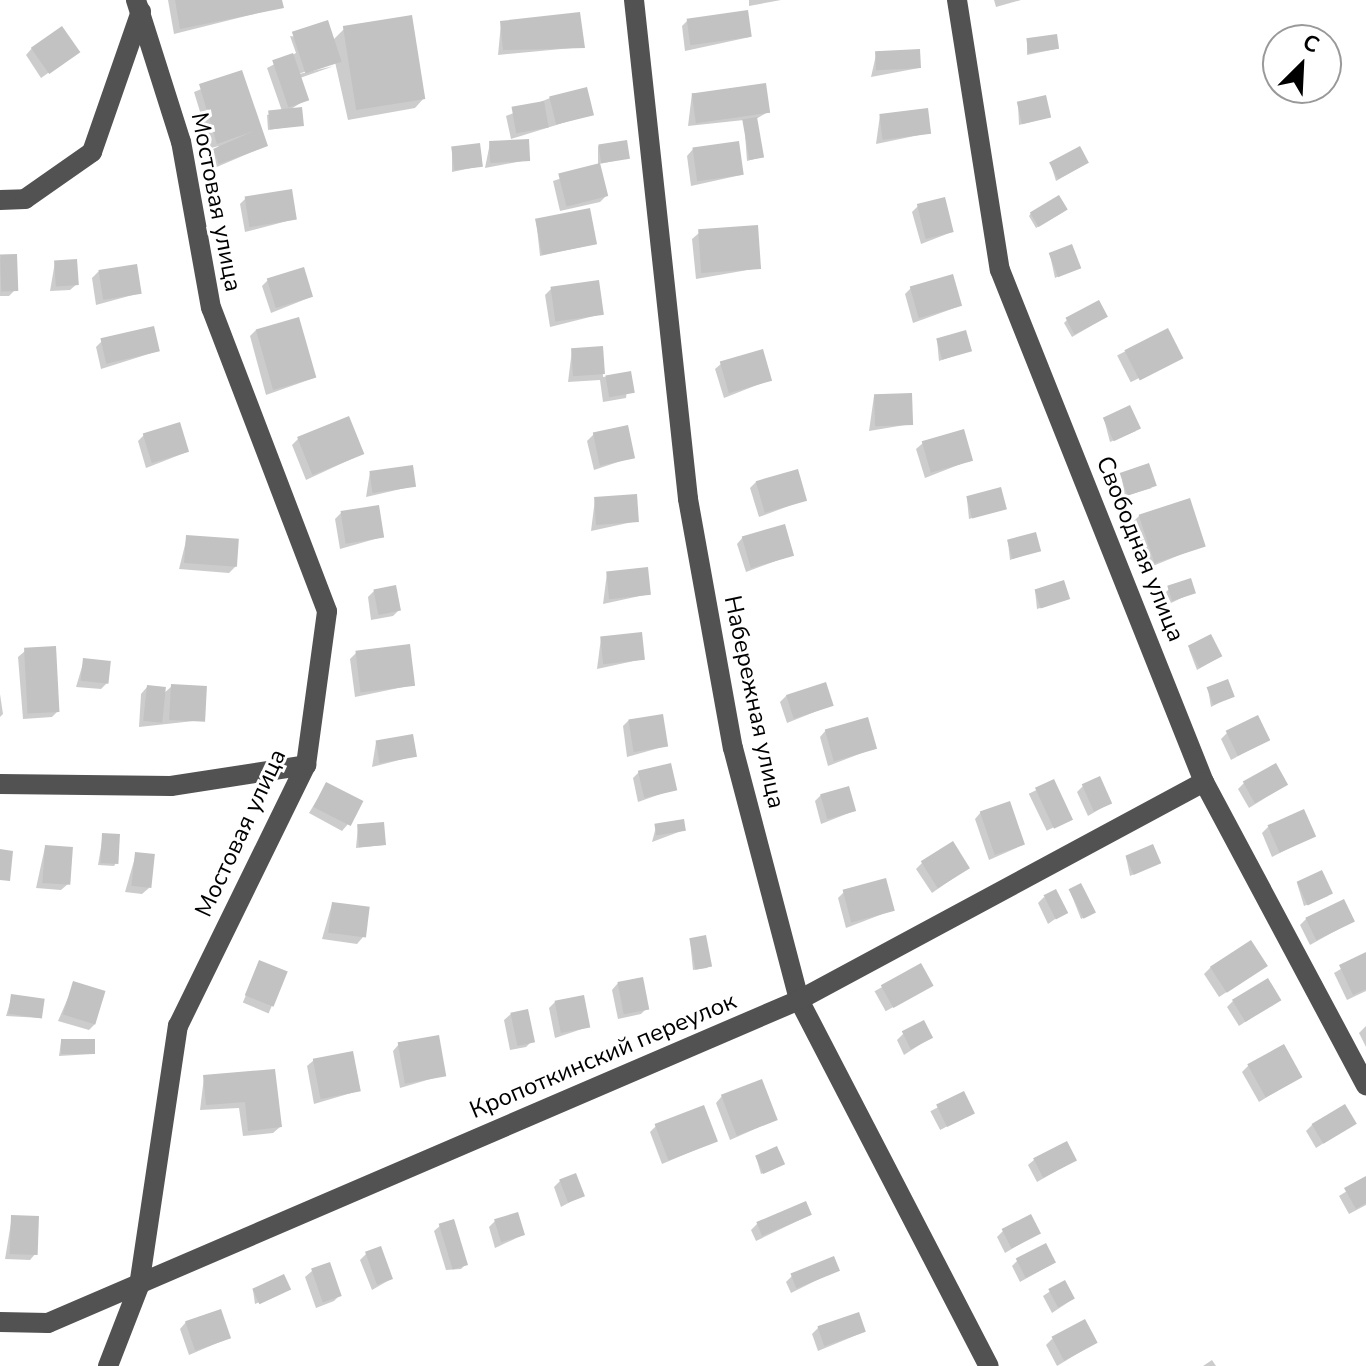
<!DOCTYPE html>
<meta charset="utf-8">
<style>
body{margin:0}
#map{position:relative;width:1366px;height:1366px;overflow:hidden;background:#fff;font-family:"Nunito Sans",sans-serif}
div>[style]{position:absolute}
.shadow>*{inset:0;background:#0003;transform-origin:0 0}
.building>*{inset:0;background:#c2c2c2;transform-origin:0 0}
.minor>*{height:20px;margin:-10px;padding:0 10px;transform-origin:10px;border-radius:10px;background:#525252}
span{translate:-50% -50%;white-space:nowrap;text-align:center;line-height:1.15;-webkit-text-stroke:6px #fff;paint-order:stroke}
.street-label{font-size:24px;color:#000}
.north{position:absolute;left:1262px;top:24px;width:80px;height:80px;box-sizing:border-box;background:#fff;border:2px solid #999;border-radius:50%;rotate:24deg;font-size:22px;font-weight:700;line-height:32px;text-align:center;color:#000}
.north::after{content:'';display:block;margin:auto;width:28px;height:36px;background:#000;clip-path:polygon(50% 0,100% 100%,50% 72%,0 100%)}
</style>
<div id="map">
<div class="shadow">
<div style="clip-path:polygon(168px 0,280px 0,282px 7px,174px 34px)"></div>
<div style="clip-path:polygon(749px 0,781px 0,749px 6px)"></div>
<div style="clip-path:polygon(994px 0,1021px 0,996px 7px)"></div>
<div style="clip-path:polygon(688px 20px,750px 37px,685px 51px,682px 26px)"></div>
<div style="clip-path:polygon(501px 23px,583px 47px,498px 55px)"></div>
<div style="clip-path:polygon(344px 29px,424px 98px,415px 108px,348px 120px,335px 62px,295px 75px,334px 66px,300px 78px,307px 99px,291px 109px,302px 125px,268px 130px,267px 115px,282px 111px,267px 68px,296px 53px,290px 36px,332px 41px)"></div>
<div style="clip-path:polygon(1027px 41px,1056px 49px,1027px 55px)"></div>
<div style="clip-path:polygon(32px 48px,78px 52px,41px 78px,26px 55px)"></div>
<div style="clip-path:polygon(876px 55px,919px 68px,871px 77px)"></div>
<div style="clip-path:polygon(241px 73px,266px 146px,212px 169px,208px 157px,219px 146px,211px 148px,194px 92px)"></div>
<div style="clip-path:polygon(692px 93px,768px 112px,756px 119px,762px 157px,747px 161px,744px 120px,688px 126px)"></div>
<div style="clip-path:polygon(550px 98px,592px 114px,511px 139px,506px 116px)"></div>
<div style="clip-path:polygon(1018px 104px,1049px 117px,1019px 125px)"></div>
<div style="clip-path:polygon(880px 115px,929px 133px,876px 144px)"></div>
<div style="clip-path:polygon(490px 143px,528px 160px,485px 168px)"></div>
<div style="clip-path:polygon(598px 146px,628px 158px,599px 164px,606px 196px,600px 202px,560px 211px,553px 181px,598px 166px)"></div>
<div style="clip-path:polygon(452px 148px,481px 166px,452px 172px)"></div>
<div style="clip-path:polygon(693px 149px,741px 175px,691px 186px,687px 156px)"></div>
<div style="clip-path:polygon(1051px 165px,1084px 165px,1056px 181px)"></div>
<div style="clip-path:polygon(246px 198px,295px 219px,245px 232px,240px 204px)"></div>
<div style="clip-path:polygon(918px 206px,952px 232px,921px 244px,912px 212px)"></div>
<div style="clip-path:polygon(1063px 212px,1036px 228px,1029px 216px,1031px 213px)"></div>
<div style="clip-path:polygon(536px 219px,595px 244px,540px 256px)"></div>
<div style="clip-path:polygon(699px 233px,759px 268px,696px 279px,692px 239px)"></div>
<div style="clip-path:polygon(1050px 255px,1079px 267px,1055px 278px)"></div>
<div style="clip-path:polygon(0 257px,15px 290px,9px 296px,0 296px)"></div>
<div style="clip-path:polygon(55px 262px,77px 284px,70px 290px,50px 291px)"></div>
<div style="clip-path:polygon(99px 271px,140px 293px,96px 305px,92px 278px)"></div>
<div style="clip-path:polygon(268px 280px,311px 297px,271px 313px,262px 286px)"></div>
<div style="clip-path:polygon(911px 288px,960px 306px,913px 323px,905px 294px)"></div>
<div style="clip-path:polygon(551px 289px,602px 314px,550px 327px,545px 295px)"></div>
<div style="clip-path:polygon(1103px 319px,1072px 337px,1064px 323px,1067px 320px)"></div>
<div style="clip-path:polygon(256px 330px,314px 378px,266px 395px,250px 336px)"></div>
<div style="left:1167px;top:330px;width:30px;height:56px;rotate:63deg"></div>
<div style="clip-path:polygon(937px 340px,970px 350px,939px 361px)"></div>
<div style="clip-path:polygon(102px 341px,158px 351px,101px 369px,96px 347px)"></div>
<div style="clip-path:polygon(602px 348px,603px 377px,629px 373px,626px 398px,603px 402px,600px 380px,568px 382px,572px 350px)"></div>
<div style="clip-path:polygon(722px 363px,770px 380px,724px 398px,715px 369px)"></div>
<div style="clip-path:polygon(874px 396px,911px 424px,869px 431px)"></div>
<div style="clip-path:polygon(1104px 419px,1136px 431px,1110px 442px)"></div>
<div style="clip-path:polygon(594px 434px,633px 457px,594px 470px,587px 441px)"></div>
<div style="clip-path:polygon(144px 435px,187px 452px,146px 468px,138px 441px)"></div>
<div style="clip-path:polygon(299px 438px,362px 454px,306px 480px,292px 445px)"></div>
<div style="clip-path:polygon(923px 443px,971px 460px,925px 478px,916px 449px)"></div>
<div style="clip-path:polygon(370px 472px,414px 486px,366px 497px)"></div>
<div style="clip-path:polygon(1121px 474px,1152px 488px,1125px 496px)"></div>
<div style="clip-path:polygon(756px 482px,805px 500px,759px 517px,750px 488px)"></div>
<div style="clip-path:polygon(595px 499px,637px 521px,591px 531px)"></div>
<div style="clip-path:polygon(967px 499px,1005px 508px,969px 519px)"></div>
<div style="clip-path:polygon(341px 513px,382px 537px,340px 549px,335px 519px)"></div>
<div style="clip-path:polygon(1139px 516px,1204px 545px,1148px 568px,1133px 522px)"></div>
<div style="clip-path:polygon(187px 537px,236px 566px,229px 573px,179px 569px)"></div>
<div style="clip-path:polygon(743px 537px,792px 555px,746px 572px,737px 544px)"></div>
<div style="clip-path:polygon(1008px 542px,1039px 550px,1010px 560px)"></div>
<div style="clip-path:polygon(607px 573px,649px 594px,603px 604px)"></div>
<div style="clip-path:polygon(1035px 590px,1068px 599px,1037px 609px)"></div>
<div style="clip-path:polygon(374px 591px,399px 610px,393px 616px,371px 620px,368px 597px)"></div>
<div style="clip-path:polygon(1166px 592px,1169px 589px,1194px 592px,1171px 603px)"></div>
<div style="clip-path:polygon(601px 638px,643px 659px,597px 669px)"></div>
<div style="clip-path:polygon(1189px 649px,1218px 658px,1197px 670px)"></div>
<div style="clip-path:polygon(25px 651px,58px 711px,52px 717px,23px 719px,18px 657px)"></div>
<div style="clip-path:polygon(356px 653px,413px 685px,355px 697px,350px 659px)"></div>
<div style="clip-path:polygon(84px 660px,107px 683px,101px 689px,76px 687px)"></div>
<div style="clip-path:polygon(172px 686px,203px 720px,139px 727px,141px 694px,147px 687px,163px 694px)"></div>
<div style="clip-path:polygon(1208px 689px,1232px 696px,1211px 707px)"></div>
<div style="clip-path:polygon(0 694px,3px 714px,0 717px)"></div>
<div style="clip-path:polygon(787px 695px,832px 705px,787px 723px,780px 702px)"></div>
<div style="clip-path:polygon(629px 720px,666px 746px,627px 757px,623px 726px)"></div>
<div style="clip-path:polygon(826px 730px,875px 748px,828px 766px,820px 737px)"></div>
<div style="clip-path:polygon(1227px 733px,1267px 740px,1231px 760px,1221px 739px)"></div>
<div style="clip-path:polygon(376px 742px,415px 756px,372px 767px)"></div>
<div style="clip-path:polygon(639px 772px,675px 789px,638px 802px,633px 778px)"></div>
<div style="left:1053px;top:782px;width:41px;height:27px;rotate:64deg"></div>
<div style="clip-path:polygon(1244px 783px,1286px 785px,1249px 808px,1238px 789px)"></div>
<div style="clip-path:polygon(326px 785px,348px 824px,342px 831px,309px 813px)"></div>
<div style="clip-path:polygon(1083px 786px,1110px 803px,1088px 816px,1077px 792px)"></div>
<div style="clip-path:polygon(821px 795px,854px 811px,821px 824px,815px 801px)"></div>
<div style="clip-path:polygon(981px 812px,1023px 845px,989px 860px,975px 819px)"></div>
<div style="clip-path:polygon(358px 826px,384px 845px,356px 848px)"></div>
<div style="clip-path:polygon(656px 827px,684px 830px,652px 842px)"></div>
<div style="clip-path:polygon(1268px 827px,1313px 836px,1272px 857px,1262px 833px)"></div>
<div style="clip-path:polygon(103px 835px,116px 863px,114px 866px,98px 865px)"></div>
<div style="clip-path:polygon(45px 847px,68px 884px,61px 890px,36px 888px)"></div>
<div style="clip-path:polygon(136px 854px,149px 888px,142px 894px,125px 892px)"></div>
<div style="clip-path:polygon(1126px 857px,1158px 863px,1130px 876px)"></div>
<div style="clip-path:polygon(922px 863px,968px 868px,932px 893px,916px 869px)"></div>
<div style="clip-path:polygon(1297px 883px,1328px 896px,1304px 906px)"></div>
<div style="clip-path:polygon(1070px 891px,1091px 914px,1081px 919px)"></div>
<div style="clip-path:polygon(844px 892px,893px 910px,846px 928px,838px 898px)"></div>
<div style="clip-path:polygon(1044px 897px,1065px 912px,1048px 924px,1038px 903px)"></div>
<div style="clip-path:polygon(332px 904px,363px 937px,357px 944px,322px 939px)"></div>
<div style="clip-path:polygon(1306px 919px,1353px 921px,1310px 945px,1300px 925px)"></div>
<div style="clip-path:polygon(690px 940px,710px 965px,707px 968px,693px 970px)"></div>
<div style="clip-path:polygon(1366px 954px,1366px 991px,1347px 1000px,1334px 973px)"></div>
<div style="left:260px;top:962px;width:28px;height:44px;rotate:23deg"></div>
<div style="left:920px;top:966px;width:23px;height:52px;rotate:61deg"></div>
<div style="clip-path:polygon(1211px 967px,1259px 971px,1219px 997px,1204px 974px)"></div>
<div style="clip-path:polygon(618px 983px,647px 1008px,641px 1014px,618px 1019px,612px 990px)"></div>
<div style="clip-path:polygon(74px 984px,95px 1024px,89px 1030px,58px 1021px)"></div>
<div style="clip-path:polygon(12px 996px,41px 1018px,6px 1016px)"></div>
<div style="clip-path:polygon(1278px 1000px,1239px 1026px,1227px 1007px,1233px 1001px)"></div>
<div style="clip-path:polygon(555px 1002px,588px 1027px,555px 1038px,549px 1008px)"></div>
<div style="clip-path:polygon(511px 1014px,532px 1041px,526px 1047px,510px 1050px,504px 1020px)"></div>
<div style="clip-path:polygon(1366px 1026px,1366px 1047px,1359px 1033px)"></div>
<div style="clip-path:polygon(903px 1034px,930px 1038px,904px 1055px,897px 1040px)"></div>
<div style="clip-path:polygon(61px 1041px,93px 1054px,59px 1056px)"></div>
<div style="clip-path:polygon(399px 1044px,444px 1075px,400px 1088px,393px 1051px)"></div>
<div style="clip-path:polygon(314px 1060px,358px 1091px,314px 1104px,307px 1066px)"></div>
<div style="clip-path:polygon(1248px 1066px,1299px 1077px,1259px 1102px,1242px 1072px)"></div>
<div style="clip-path:polygon(273px 1071px,280px 1127px,273px 1133px,243px 1136px,239px 1108px,200px 1110px,204px 1077px)"></div>
<div style="left:963px;top:1094px;width:21px;height:37px;rotate:62deg"></div>
<div style="clip-path:polygon(722px 1096px,775px 1120px,730px 1140px,716px 1103px)"></div>
<div style="clip-path:polygon(1354px 1124px,1316px 1148px,1306px 1131px,1312px 1125px)"></div>
<div style="clip-path:polygon(656px 1126px,716px 1141px,662px 1164px,650px 1132px)"></div>
<div style="clip-path:polygon(756px 1157px,780px 1166px,761px 1174px)"></div>
<div style="clip-path:polygon(1035px 1159px,1074px 1161px,1037px 1182px,1028px 1165px)"></div>
<div style="clip-path:polygon(1366px 1179px,1366px 1205px,1349px 1214px,1339px 1196px)"></div>
<div style="clip-path:polygon(560px 1181px,583px 1195px,561px 1207px,554px 1187px)"></div>
<div style="clip-path:polygon(810px 1215px,756px 1241px,751px 1230px,757px 1224px)"></div>
<div style="clip-path:polygon(12px 1217px,36px 1253px,30px 1260px,5px 1259px)"></div>
<div style="clip-path:polygon(495px 1221px,523px 1235px,495px 1248px,489px 1227px)"></div>
<div style="clip-path:polygon(441px 1225px,465px 1265px,461px 1269px,446px 1270px,434px 1231px)"></div>
<div style="clip-path:polygon(1003px 1231px,1039px 1233px,1005px 1253px,997px 1237px)"></div>
<div style="clip-path:polygon(367px 1253px,391px 1279px,372px 1290px,360px 1260px)"></div>
<div style="clip-path:polygon(1018px 1260px,1054px 1263px,1020px 1282px,1012px 1266px)"></div>
<div style="clip-path:polygon(837px 1270px,791px 1293px,786px 1282px,793px 1275px)"></div>
<div style="clip-path:polygon(312px 1271px,340px 1295px,334px 1301px,316px 1308px,305px 1277px)"></div>
<div style="clip-path:polygon(283px 1277px,286px 1291px,255px 1304px,253px 1290px)"></div>
<div style="clip-path:polygon(1064px 1282px,1073px 1299px,1052px 1313px,1043px 1296px)"></div>
<div style="clip-path:polygon(186px 1322px,229px 1338px,189px 1355px,180px 1329px)"></div>
<div style="clip-path:polygon(818px 1328px,864px 1332px,818px 1351px,812px 1334px)"></div>
<div style="clip-path:polygon(1052px 1339px,1095px 1343px,1057px 1366px,1046px 1345px)"></div>
<div style="clip-path:polygon(1212px 1360px,1216px 1366px,1203px 1366px)"></div>
</div>
<div class="building">
<div style="clip-path:polygon(175px 0,282px 0,284px 8px,180px 29px)"></div>
<div style="left:748px;top:10px;width:27px;height:62px;rotate:82deg"></div>
<div style="clip-path:polygon(580px 12px,585px 48px,503px 50px,500px 21px)"></div>
<div style="left:412px;top:15px;width:85px;height:70px;rotate:81deg"></div>
<div style="left:328px;top:20px;width:44px;height:38px;rotate:72deg"></div>
<div style="left:62px;top:26px;width:32px;height:38px;rotate:55deg"></div>
<div style="left:1057px;top:34px;width:15px;height:31px;rotate:82deg"></div>
<div style="left:920px;top:49px;width:19px;height:45px;rotate:87deg"></div>
<div style="left:293px;top:53px;width:50px;height:22px;rotate:71deg"></div>
<div style="clip-path:polygon(242px 70px,268px 146px,219px 164px,213px 149px,254px 131px,217px 144px,199px 84px)"></div>
<div style="left:766px;top:83px;width:30px;height:75px;rotate:82deg"></div>
<div style="left:587px;top:87px;width:29px;height:39px;rotate:76deg"></div>
<div style="left:1046px;top:95px;width:23px;height:30px;rotate:77deg"></div>
<div style="left:544px;top:101px;width:27px;height:33px;rotate:80deg"></div>
<div style="left:302px;top:107px;width:19px;height:34px;rotate:84deg"></div>
<div style="left:928px;top:108px;width:26px;height:49px;rotate:83deg"></div>
<div style="left:757px;top:117px;width:41px;height:15px;rotate:80deg"></div>
<div style="left:529px;top:139px;width:22px;height:40px;rotate:87deg"></div>
<div style="left:627px;top:140px;width:19px;height:29px;rotate:81deg"></div>
<div style="left:739px;top:141px;width:34px;height:47px;rotate:82deg"></div>
<div style="left:480px;top:143px;width:24px;height:29px;rotate:83deg"></div>
<div style="left:1080px;top:146px;width:19px;height:35px;rotate:62deg"></div>
<div style="left:600px;top:163px;width:34px;height:43px;rotate:76deg"></div>
<div style="left:292px;top:189px;width:31px;height:48px;rotate:81deg"></div>
<div style="left:1059px;top:195px;width:17px;height:34px;rotate:59deg"></div>
<div style="left:945px;top:197px;width:36px;height:29px;rotate:76deg"></div>
<div style="left:590px;top:208px;width:37px;height:56px;rotate:79deg"></div>
<div style="left:758px;top:225px;width:44px;height:60px;rotate:86deg"></div>
<div style="left:1072px;top:244px;width:26px;height:25px;rotate:69deg"></div>
<div style="left:17px;top:254px;width:37px;height:17px;rotate:88deg"></div>
<div style="left:77px;top:259px;width:26px;height:23px;rotate:86deg"></div>
<div style="left:137px;top:264px;width:30px;height:39px;rotate:81deg"></div>
<div style="left:304px;top:267px;width:31px;height:39px;rotate:73deg"></div>
<div style="left:953px;top:274px;width:33px;height:45px;rotate:74deg"></div>
<div style="left:599px;top:280px;width:35px;height:49px;rotate:82deg"></div>
<div style="left:1099px;top:300px;width:19px;height:38px;rotate:62deg"></div>
<div style="left:299px;top:317px;width:63px;height:45px;rotate:74deg"></div>
<div style="left:154px;top:326px;width:26px;height:55px;rotate:77deg"></div>
<div style="left:1168px;top:328px;width:34px;height:49px;rotate:63deg"></div>
<div style="left:966px;top:330px;width:22px;height:31px;rotate:74deg"></div>
<div style="left:603px;top:346px;width:28px;height:32px;rotate:86deg"></div>
<div style="left:763px;top:349px;width:33px;height:45px;rotate:74deg"></div>
<div style="left:631px;top:371px;width:22px;height:26px;rotate:80deg"></div>
<div style="left:912px;top:393px;width:32px;height:38px;rotate:88deg"></div>
<div style="left:1130px;top:405px;width:26px;height:30px;rotate:65deg"></div>
<div style="left:349px;top:416px;width:41px;height:56px;rotate:68deg"></div>
<div style="left:180px;top:422px;width:31px;height:39px;rotate:73deg"></div>
<div style="left:628px;top:425px;width:34px;height:36px;rotate:78deg"></div>
<div style="left:964px;top:429px;width:33px;height:44px;rotate:74deg"></div>
<div style="left:1149px;top:463px;width:24px;height:31px;rotate:71deg"></div>
<div style="left:413px;top:465px;width:22px;height:44px;rotate:82deg"></div>
<div style="left:798px;top:469px;width:33px;height:44px;rotate:74deg"></div>
<div style="left:1001px;top:487px;width:23px;height:36px;rotate:75deg"></div>
<div style="left:637px;top:494px;width:28px;height:43px;rotate:86deg"></div>
<div style="left:1190px;top:498px;width:51px;height:54px;rotate:72deg"></div>
<div style="left:379px;top:505px;width:33px;height:39px;rotate:81deg"></div>
<div style="left:785px;top:524px;width:33px;height:45px;rotate:74deg"></div>
<div style="left:1036px;top:532px;width:20px;height:30px;rotate:75deg"></div>
<div style="left:186px;top:535px;width:53px;height:28px;rotate:4deg"></div>
<div style="left:648px;top:567px;width:28px;height:42px;rotate:84deg"></div>
<div style="left:1191px;top:578px;width:16px;height:25px;rotate:72deg"></div>
<div style="left:1064px;top:580px;width:20px;height:31px;rotate:72deg"></div>
<div style="left:396px;top:585px;width:26px;height:23px;rotate:79deg"></div>
<div style="left:642px;top:632px;width:28px;height:42px;rotate:84deg"></div>
<div style="left:1211px;top:634px;width:25px;height:26px;rotate:63deg"></div>
<div style="left:410px;top:644px;width:42px;height:55px;rotate:83deg"></div>
<div style="left:56px;top:646px;width:66px;height:32px;rotate:87deg"></div>
<div style="left:83px;top:658px;width:28px;height:23px;rotate:6deg"></div>
<div style="left:1228px;top:679px;width:19px;height:23px;rotate:69deg"></div>
<div style="left:826px;top:682px;width:25px;height:42px;rotate:72deg"></div>
<div style="left:171px;top:684px;width:36px;height:36px;rotate:3deg"></div>
<div style="left:147px;top:685px;width:19px;height:36px;rotate:6deg"></div>
<div style="left:663px;top:714px;width:33px;height:35px;rotate:81deg"></div>
<div style="left:1258px;top:715px;width:28px;height:36px;rotate:64deg"></div>
<div style="left:868px;top:717px;width:33px;height:45px;rotate:74deg"></div>
<div style="left:413px;top:734px;width:23px;height:38px;rotate:80deg"></div>
<div style="left:671px;top:763px;width:28px;height:34px;rotate:77deg"></div>
<div style="left:1276px;top:763px;width:25px;height:38px;rotate:61deg"></div>
<div style="left:1100px;top:776px;width:30px;height:20px;rotate:66deg"></div>
<div style="left:1054px;top:779px;width:45px;height:21px;rotate:65deg"></div>
<div style="left:326px;top:782px;width:42px;height:28px;rotate:27deg"></div>
<div style="left:849px;top:786px;width:26px;height:30px;rotate:74deg"></div>
<div style="left:1010px;top:801px;width:46px;height:32px;rotate:71deg"></div>
<div style="left:1304px;top:809px;width:30px;height:40px;rotate:66deg"></div>
<div style="left:684px;top:819px;width:12px;height:30px;rotate:81deg"></div>
<div style="left:384px;top:822px;width:23px;height:27px;rotate:85deg"></div>
<div style="left:102px;top:833px;width:18px;height:30px;rotate:3deg"></div>
<div style="left:953px;top:841px;width:32px;height:38px;rotate:58deg"></div>
<div style="left:1153px;top:844px;width:21px;height:30px;rotate:67deg"></div>
<div style="left:45px;top:845px;width:28px;height:38px;rotate:4deg"></div>
<div style="clip-path:polygon(0 849px,13px 851px,10px 881px,0 880px)"></div>
<div style="left:135px;top:852px;width:20px;height:34px;rotate:6deg"></div>
<div style="left:1322px;top:870px;width:26px;height:28px;rotate:65deg"></div>
<div style="left:886px;top:878px;width:34px;height:45px;rotate:75deg"></div>
<div style="left:1081px;top:883px;width:33px;height:14px;rotate:63deg"></div>
<div style="left:1056px;top:889px;width:27px;height:14px;rotate:63deg"></div>
<div style="left:1344px;top:899px;width:25px;height:43px;rotate:64deg"></div>
<div style="left:332px;top:902px;width:38px;height:31px;rotate:7deg"></div>
<div style="left:706px;top:935px;width:32px;height:17px;rotate:79deg"></div>
<div style="left:1251px;top:940px;width:31px;height:49px;rotate:57deg"></div>
<div style="clip-path:polygon(1366px 952px,1366px 989px,1353px 995px,1339px 965px)"></div>
<div style="left:259px;top:960px;width:31px;height:38px;rotate:22deg"></div>
<div style="left:921px;top:963px;width:26px;height:46px;rotate:61deg"></div>
<div style="left:643px;top:977px;width:33px;height:26px;rotate:79deg"></div>
<div style="left:1268px;top:978px;width:26px;height:42px;rotate:59deg"></div>
<div style="left:73px;top:981px;width:34px;height:35px;rotate:17deg"></div>
<div style="left:11px;top:994px;width:34px;height:20px;rotate:8deg"></div>
<div style="left:584px;top:995px;width:33px;height:30px;rotate:79deg"></div>
<div style="left:528px;top:1009px;width:34px;height:18px;rotate:78deg"></div>
<div style="left:924px;top:1020px;width:20px;height:25px;rotate:63deg"></div>
<div style="left:439px;top:1035px;width:42px;height:42px;rotate:80deg"></div>
<div style="left:61px;top:1039px;width:34px;height:15px"></div>
<div style="left:1284px;top:1044px;width:38px;height:42px;rotate:61deg"></div>
<div style="left:353px;top:1051px;width:41px;height:41px;rotate:79deg"></div>
<div style="clip-path:polygon(275px 1069px,282px 1127px,248px 1131px,245px 1102px,206px 1105px,203px 1075px)"></div>
<div style="left:762px;top:1079px;width:44px;height:44px;rotate:69deg"></div>
<div style="left:964px;top:1091px;width:25px;height:31px;rotate:64deg"></div>
<div style="left:1345px;top:1104px;width:23px;height:39px;rotate:59deg"></div>
<div style="left:704px;top:1105px;width:39px;height:53px;rotate:69deg"></div>
<div style="left:1067px;top:1141px;width:22px;height:38px;rotate:63deg"></div>
<div style="left:777px;top:1146px;width:20px;height:24px;rotate:66deg"></div>
<div style="left:576px;top:1173px;width:25px;height:18px;rotate:69deg"></div>
<div style="clip-path:polygon(1366px 1176px,1366px 1203px,1356px 1209px,1344px 1188px)"></div>
<div style="left:806px;top:1201px;width:15px;height:54px;rotate:67deg"></div>
<div style="left:518px;top:1212px;width:24px;height:25px;rotate:73deg"></div>
<div style="left:1031px;top:1214px;width:22px;height:33px;rotate:63deg"></div>
<div style="left:11px;top:1215px;width:28px;height:39px;rotate:2deg"></div>
<div style="left:454px;top:1219px;width:48px;height:16px;rotate:73deg"></div>
<div style="left:1046px;top:1243px;width:22px;height:34px;rotate:63deg"></div>
<div style="left:381px;top:1246px;width:35px;height:17px;rotate:70deg"></div>
<div style="left:834px;top:1256px;width:16px;height:47px;rotate:68deg"></div>
<div style="left:330px;top:1262px;width:36px;height:20px;rotate:71deg"></div>
<div style="left:284px;top:1274px;width:17px;height:35px;rotate:65deg"></div>
<div style="left:1065px;top:1280px;width:21px;height:19px;rotate:62deg"></div>
<div style="left:221px;top:1309px;width:31px;height:38px;rotate:71deg"></div>
<div style="left:859px;top:1312px;width:21px;height:44px;rotate:71deg"></div>
<div style="left:1085px;top:1319px;width:27px;height:38px;rotate:62deg"></div>
</div>
<div class="minor">
<div style="left:634px;top:0;width:502px;rotate:83.82deg"></div>
<div style="left:688px;top:499px;width:253px;rotate:79.8deg"></div>
<div style="left:733px;top:748px;width:260px;rotate:75.3deg"></div>
<div style="left:799px;top:1000px;width:412px;rotate:62.6deg"></div>
<div style="left:957px;top:0;width:273px;rotate:81deg"></div>
<div style="left:1000px;top:270px;width:551px;rotate:68.28deg"></div>
<div style="left:1204px;top:782px;width:344px;rotate:61.9deg"></div>
<div style="left:0;top:200px;width:25px;rotate:-2deg"></div>
<div style="left:25px;top:199px;width:82px;rotate:-35deg"></div>
<div style="left:92px;top:152px;width:149px;rotate:-70.8deg"></div>
<div style="left:0;top:784px;width:171px;rotate:0.7deg"></div>
<div style="left:171px;top:786px;width:137px;rotate:-8.8deg"></div>
<div style="left:0;top:1322px;width:48px;rotate:1.2deg"></div>
<div style="left:48px;top:1323px;width:818px;rotate:-23.27deg"></div>
<div style="left:799px;top:1000px;width:460px;rotate:-28.3deg"></div>
<div style="left:108px;top:1366px;width:86px;rotate:-68.8deg"></div>
<div style="left:139px;top:1286px;width:263px;rotate:-81.5deg"></div>
<div style="left:178px;top:1026px;width:291px;rotate:-63.9deg"></div>
<div style="left:306px;top:765px;width:155px;rotate:-82.2deg"></div>
<div style="left:327px;top:611px;width:324px;rotate:-110.9deg"></div>
<div style="left:211px;top:308px;width:169px;rotate:-100.2deg"></div>
<div style="left:181px;top:142px;width:149px;rotate:-107.6deg"></div>
</div>
<div class="street-label">
<span style="left:216px;top:202px;rotate:79deg">Мостовая улица</span>
<span style="left:1140px;top:549px;rotate:68deg">Свободная улица</span>
<span style="left:754px;top:702px;rotate:78deg">Набережная улица</span>
<span style="left:241px;top:833px;rotate:-65deg">Мостовая улица</span>
<span style="left:603px;top:1056px;rotate:-23deg">Кропоткинский переулок</span>
</div>
<div class="north">С</div>
</div>
